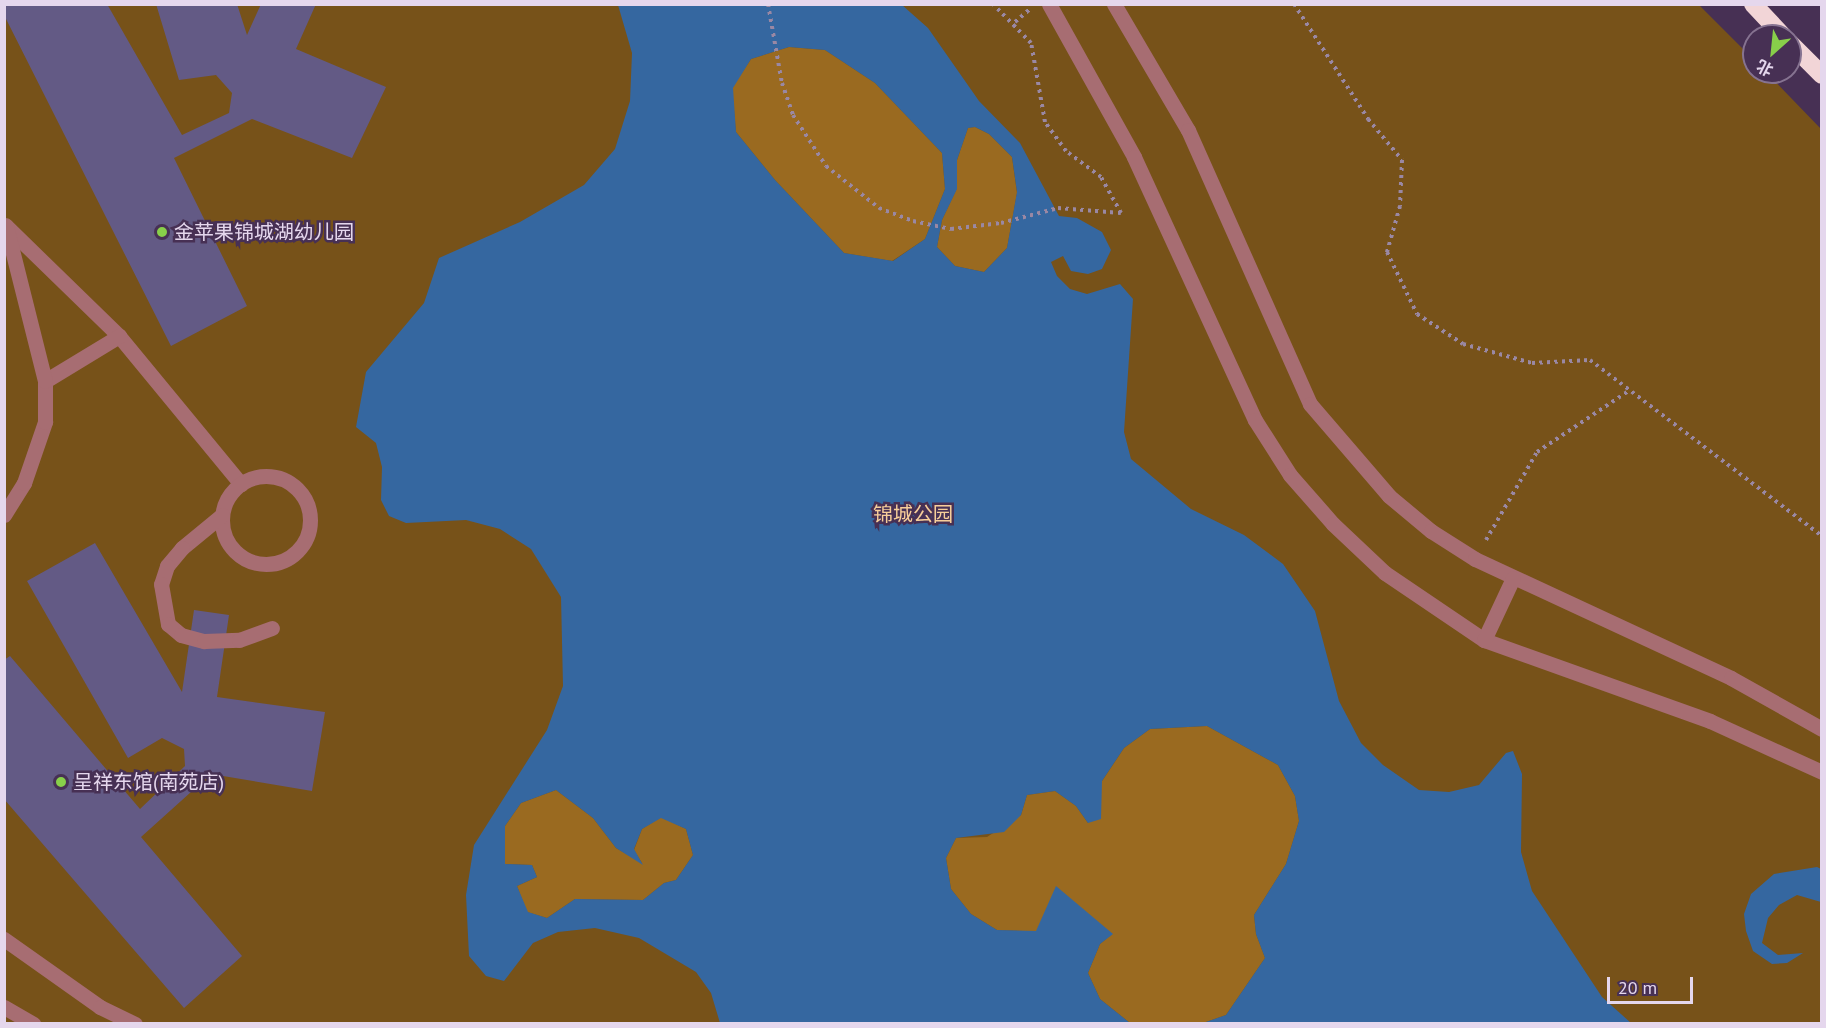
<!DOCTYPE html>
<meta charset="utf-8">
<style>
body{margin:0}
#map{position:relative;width:1826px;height:1028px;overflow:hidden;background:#473054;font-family:"PT Sans","Noto Sans SC",sans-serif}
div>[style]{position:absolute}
.green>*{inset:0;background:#775219}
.forest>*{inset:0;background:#9a6a20}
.water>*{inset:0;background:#3567a0}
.building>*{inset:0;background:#635a85}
.path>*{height:4px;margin-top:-2px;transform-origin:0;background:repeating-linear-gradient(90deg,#9a88a4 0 3px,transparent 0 7.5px)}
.minor>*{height:15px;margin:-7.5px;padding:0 7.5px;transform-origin:7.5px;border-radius:7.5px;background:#a76d72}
.minor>.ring{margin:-7.5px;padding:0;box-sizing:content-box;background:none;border:15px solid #a76d72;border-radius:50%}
.highway>*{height:18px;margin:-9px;padding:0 9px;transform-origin:9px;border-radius:9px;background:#f2d5d7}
.dots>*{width:16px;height:16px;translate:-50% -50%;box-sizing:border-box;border:3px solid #473054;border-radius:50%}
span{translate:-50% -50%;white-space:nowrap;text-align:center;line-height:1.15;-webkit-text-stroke:5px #473054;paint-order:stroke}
.poi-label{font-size:20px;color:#e5d7ed}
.left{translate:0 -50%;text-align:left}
.park-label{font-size:20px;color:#f7ce9a}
.frame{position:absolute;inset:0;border:6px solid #e5d7ed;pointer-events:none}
.north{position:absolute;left:1742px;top:24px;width:60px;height:60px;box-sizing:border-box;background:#473054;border:2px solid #867391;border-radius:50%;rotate:207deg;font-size:16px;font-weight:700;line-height:24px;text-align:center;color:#e5d7ed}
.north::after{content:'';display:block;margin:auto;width:21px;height:27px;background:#88cf4a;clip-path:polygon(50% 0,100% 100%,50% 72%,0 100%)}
.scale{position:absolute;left:1607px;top:977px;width:86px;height:27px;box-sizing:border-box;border:3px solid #e5d7ed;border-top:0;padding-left:8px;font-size:18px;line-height:21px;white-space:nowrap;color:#e5d7ed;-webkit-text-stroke:4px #473054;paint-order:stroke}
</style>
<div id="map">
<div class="green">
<div style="clip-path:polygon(5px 5px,1699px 5px,1754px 60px,1754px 72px,1766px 72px,1821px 129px,1821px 1023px,5px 1024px)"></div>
</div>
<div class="forest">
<div style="clip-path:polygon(789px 47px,825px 50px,875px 83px,942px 153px,945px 189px,925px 239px,892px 261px,844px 253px,775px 180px,736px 132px,732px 88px,751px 59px)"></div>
<div style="clip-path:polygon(975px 127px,989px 134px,1012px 157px,1017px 193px,1007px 248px,984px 272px,955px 266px,937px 247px,942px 220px,957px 188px,957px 160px,968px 128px)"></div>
<div style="clip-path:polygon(1207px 726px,1278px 765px,1295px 796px,1299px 821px,1286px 864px,1254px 915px,1256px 934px,1265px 958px,1226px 1015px,1203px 1023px,1130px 1023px,1100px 999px,1088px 973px,1100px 944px,1112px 934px,997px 930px,971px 914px,951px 889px,946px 858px,956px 838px,987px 837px,1021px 815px,1027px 795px,1055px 791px,1076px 806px,1088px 823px,1102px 781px,1124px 748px,1150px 729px)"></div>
<div style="clip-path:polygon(556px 790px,593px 818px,616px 848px,642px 863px,634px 850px,642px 829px,661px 817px,686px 829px,693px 855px,676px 880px,664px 883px,643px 900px,575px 899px,547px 918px,527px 912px,517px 886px,537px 877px,532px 865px,505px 864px,505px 826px,521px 803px)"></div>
</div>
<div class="water">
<div style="clip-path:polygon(evenodd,618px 5px,902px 5px,928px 28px,979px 101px,1020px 143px,1059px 216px,1077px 218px,1102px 232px,1111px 250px,1102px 269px,1088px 274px,1071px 271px,1063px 256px,1051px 262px,1057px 276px,1070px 289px,1087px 294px,1120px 284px,1133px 299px,1124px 432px,1131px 459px,1191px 509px,1244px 535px,1283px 564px,1315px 611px,1339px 701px,1361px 743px,1383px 765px,1419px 790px,1449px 792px,1479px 785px,1506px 753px,1513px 751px,1522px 774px,1521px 852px,1532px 891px,1602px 997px,1631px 1023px,1203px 1023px,1226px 1015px,1265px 958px,1256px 934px,1254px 915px,1286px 864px,1299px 821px,1295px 796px,1278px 765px,1207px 726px,1150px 729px,1124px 748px,1102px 781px,1101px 819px,1088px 823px,1076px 806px,1055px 791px,1027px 795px,1021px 815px,1004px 832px,956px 838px,946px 858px,951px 889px,971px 914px,997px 930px,1036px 931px,1056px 886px,1113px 934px,1100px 944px,1088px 973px,1100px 999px,1130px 1023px,720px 1023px,711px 993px,696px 972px,639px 938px,595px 928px,558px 932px,533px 943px,504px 981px,486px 976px,469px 956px,466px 895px,474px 845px,547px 730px,563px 686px,561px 597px,531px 549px,500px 529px,466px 520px,406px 523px,389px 516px,381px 500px,382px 467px,376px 443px,356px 427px,366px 372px,424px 303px,439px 258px,520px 222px,584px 185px,615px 149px,630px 101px,632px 53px,618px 5px,789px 47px,825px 50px,875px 83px,942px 153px,945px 189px,925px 239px,893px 261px,844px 253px,775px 180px,736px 132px,733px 88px,751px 59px,789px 47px,618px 5px,975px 127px,989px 134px,1012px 157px,1017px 192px,1007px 248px,984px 272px,955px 266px,937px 247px,942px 220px,957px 189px,957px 160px,968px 128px,975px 127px,618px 5px,556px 790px,593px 818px,616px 848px,643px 865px,634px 849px,642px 829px,661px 818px,686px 829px,693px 855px,676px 880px,664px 883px,643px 900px,575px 899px,547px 918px,528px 912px,517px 886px,537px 877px,532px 865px,505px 864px,505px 826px,521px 803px,556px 790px)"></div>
<div style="clip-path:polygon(1817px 867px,1821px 869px,1821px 902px,1797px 895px,1779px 905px,1768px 918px,1762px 943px,1778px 955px,1803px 953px,1787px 963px,1772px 964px,1753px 951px,1746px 931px,1744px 914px,1751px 894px,1774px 874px)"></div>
</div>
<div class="building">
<div style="clip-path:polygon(4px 4px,107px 4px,182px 135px,229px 113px,232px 93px,216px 75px,179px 80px,156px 4px,237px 4px,247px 35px,261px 4px,316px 4px,296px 49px,386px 87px,352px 158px,252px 119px,174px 158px,247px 306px,171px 346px,4px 15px)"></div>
<div style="clip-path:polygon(95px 543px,182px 692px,194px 610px,229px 615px,217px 697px,325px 712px,312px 791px,211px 774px,141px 837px,242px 956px,184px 1008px,4px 799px,4px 660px,10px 656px,140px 809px,185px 766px,184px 749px,162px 738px,128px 758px,27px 581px)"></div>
</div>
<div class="path">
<div style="left:768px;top:4px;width:80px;rotate:80deg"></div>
<div style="left:782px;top:83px;width:34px;rotate:71deg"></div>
<div style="left:793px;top:115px;width:61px;rotate:57.1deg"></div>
<div style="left:826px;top:166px;width:68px;rotate:38.4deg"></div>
<div style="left:879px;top:208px;width:36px;rotate:21deg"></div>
<div style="left:913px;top:221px;width:39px;rotate:12deg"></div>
<div style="left:951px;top:229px;width:50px;rotate:-6.8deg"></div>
<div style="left:1001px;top:223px;width:59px;rotate:-14.7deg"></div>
<div style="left:1058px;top:208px;width:63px;rotate:4.5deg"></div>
<div style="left:1121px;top:213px;width:41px;rotate:-119.1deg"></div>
<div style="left:1101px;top:177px;width:44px;rotate:-143.4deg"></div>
<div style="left:1066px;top:151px;width:36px;rotate:-126deg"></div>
<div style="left:1045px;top:122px;width:80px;rotate:-100deg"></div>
<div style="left:1031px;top:43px;width:54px;rotate:-134.3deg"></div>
<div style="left:1294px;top:4px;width:137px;rotate:57.2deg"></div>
<div style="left:1368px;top:119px;width:53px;rotate:50.3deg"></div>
<div style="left:1402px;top:160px;width:46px;rotate:92.5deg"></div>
<div style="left:1400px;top:206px;width:48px;rotate:105.8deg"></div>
<div style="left:1387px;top:252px;width:69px;rotate:64.2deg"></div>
<div style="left:1417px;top:314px;width:55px;rotate:33.1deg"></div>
<div style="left:1463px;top:344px;width:72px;rotate:15.4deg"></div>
<div style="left:1532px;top:363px;width:58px;rotate:-3deg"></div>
<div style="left:1590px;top:360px;width:291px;rotate:37.2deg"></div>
<div style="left:1015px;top:22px;width:20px;rotate:-41deg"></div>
<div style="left:1486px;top:540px;width:102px;rotate:-59.9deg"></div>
<div style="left:1537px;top:452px;width:112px;rotate:-33.7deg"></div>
</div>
<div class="minor">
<div style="left:1049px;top:4px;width:175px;rotate:60.9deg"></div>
<div style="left:1134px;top:157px;width:289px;rotate:65.3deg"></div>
<div style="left:1255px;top:420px;width:65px;rotate:57.5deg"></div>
<div style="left:1290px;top:475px;width:65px;rotate:48.7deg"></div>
<div style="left:1333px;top:524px;width:71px;rotate:43.3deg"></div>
<div style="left:1385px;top:573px;width:120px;rotate:34.1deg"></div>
<div style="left:1484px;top:640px;width:240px;rotate:19.7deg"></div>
<div style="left:1710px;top:721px;width:123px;rotate:24.5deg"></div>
<div style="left:1114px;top:4px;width:146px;rotate:59.6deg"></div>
<div style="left:1188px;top:130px;width:300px;rotate:66deg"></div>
<div style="left:1310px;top:404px;width:121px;rotate:49.3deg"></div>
<div style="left:1389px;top:496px;width:55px;rotate:39.8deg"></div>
<div style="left:1431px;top:531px;width:52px;rotate:32.5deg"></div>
<div style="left:1475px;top:559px;width:282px;rotate:24.9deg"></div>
<div style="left:1731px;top:678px;width:104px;rotate:29.3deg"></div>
<div style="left:5px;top:225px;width:159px;rotate:44.2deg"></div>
<div style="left:119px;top:336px;width:192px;rotate:50.5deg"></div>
<div style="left:45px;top:381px;width:87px;rotate:-31.3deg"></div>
<div class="ring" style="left:222px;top:476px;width:73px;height:73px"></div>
<div style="left:4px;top:515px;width:38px;rotate:-58deg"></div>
<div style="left:24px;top:483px;width:65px;rotate:-71deg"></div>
<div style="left:45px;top:422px;width:41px;rotate:-90deg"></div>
<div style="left:45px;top:381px;width:160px;rotate:-104.1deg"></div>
<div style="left:222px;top:515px;width:52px;rotate:140.5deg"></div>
<div style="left:182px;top:548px;width:23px;rotate:130deg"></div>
<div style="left:167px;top:566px;width:19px;rotate:108deg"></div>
<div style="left:161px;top:584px;width:41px;rotate:80.1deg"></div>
<div style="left:168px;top:624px;width:17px;rotate:40deg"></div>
<div style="left:181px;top:635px;width:24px;rotate:15deg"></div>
<div style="left:204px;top:641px;width:35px;rotate:-2deg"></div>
<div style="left:239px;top:640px;width:35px;rotate:-20deg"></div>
<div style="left:1484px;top:640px;width:68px;rotate:-64.9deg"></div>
<div style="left:4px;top:939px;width:118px;rotate:35.3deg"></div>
<div style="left:100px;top:1007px;width:39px;rotate:26deg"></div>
<div style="left:4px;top:1007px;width:34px;rotate:30deg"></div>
</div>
<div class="highway">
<div style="left:1753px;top:4px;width:44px;rotate:46.8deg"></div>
<div style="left:1790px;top:43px;width:45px;rotate:45deg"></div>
</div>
<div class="dots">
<div style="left:162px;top:232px;background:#88cf4a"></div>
<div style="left:61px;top:782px;background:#88cf4a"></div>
</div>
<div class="poi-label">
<span class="left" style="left:174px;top:232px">金苹果锦城湖幼儿园</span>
<span class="left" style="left:73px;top:782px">呈祥东馆(南苑店)</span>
</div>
<div class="park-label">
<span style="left:913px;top:514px">锦城公园</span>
</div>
<div class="frame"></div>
<div class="north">北</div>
<div class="scale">20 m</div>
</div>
